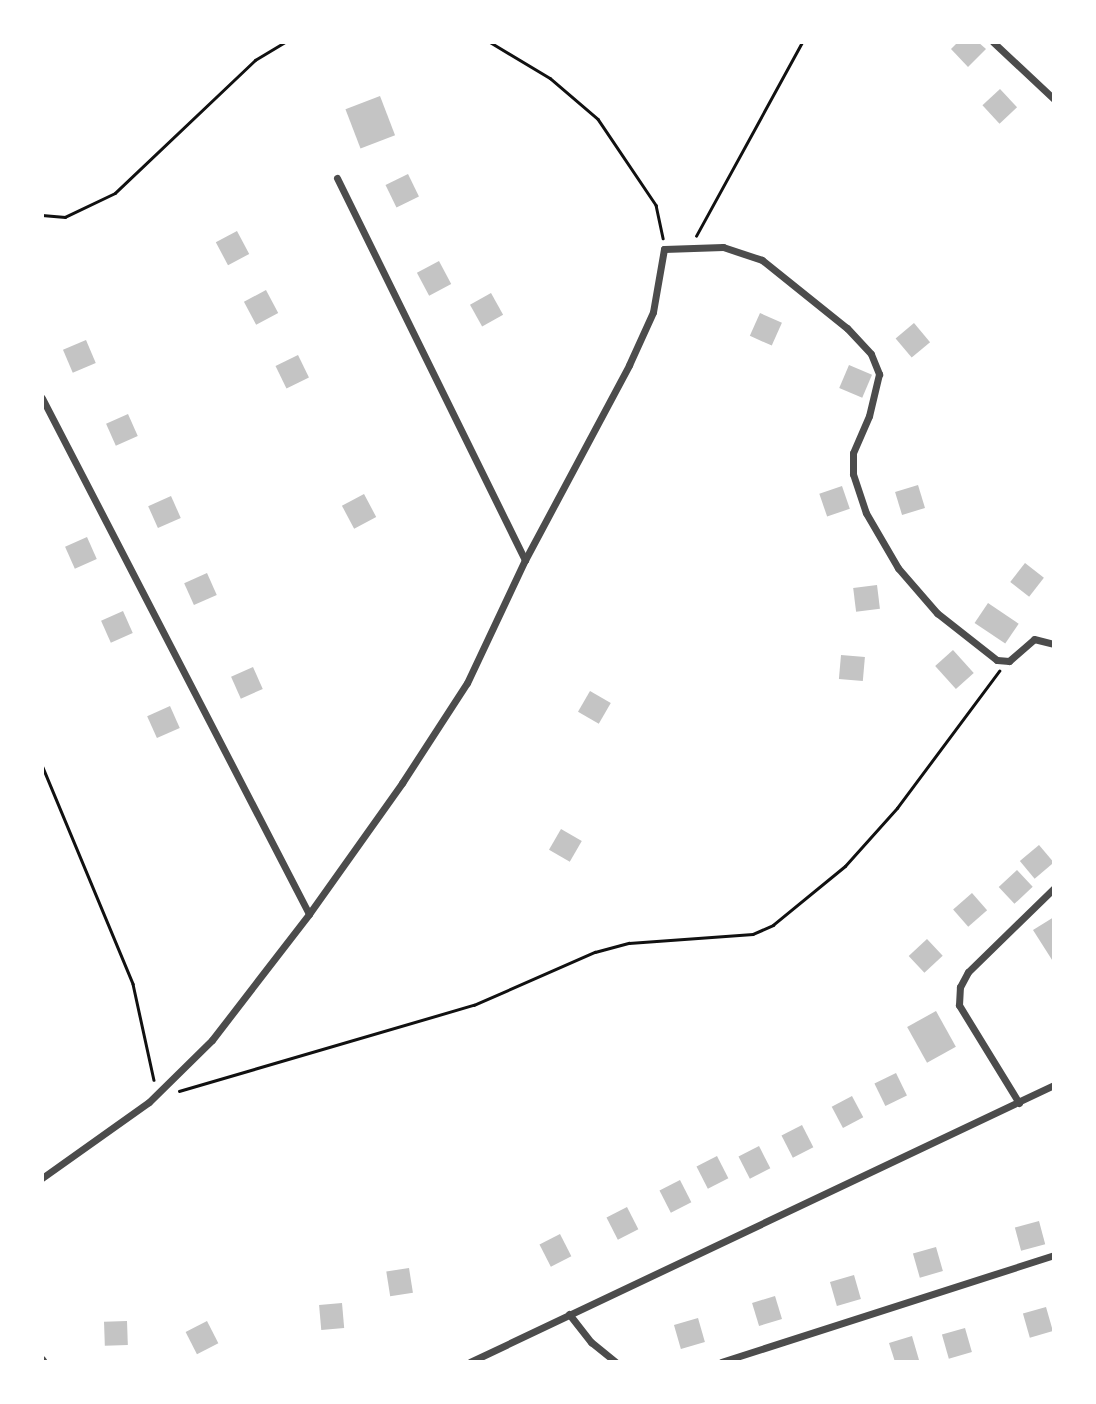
<!DOCTYPE html>
<style>
body{margin:0}
#map{position:relative;width:1096px;height:1404px;overflow:hidden;background:#fff;font-family:"Work Sans",sans-serif}
div>[style]{position:absolute}
.building>*{inset:0;background:#c4c4c4;transform-origin:0 0}
.path>*{height:2.5px;margin:-1.25px;padding:0 1.25px;transform-origin:1.25px;border-radius:1.25px;background:#111}
.minor>*{height:7px;margin:-3.5px;padding:0 3.5px;transform-origin:3.5px;border-radius:3.5px;background:#4c4c4c}
span{translate:-50% -50%;white-space:nowrap;text-align:center;line-height:1.15;-webkit-text-stroke:5px #fff;paint-order:stroke}
.frame{position:absolute;inset:0;border:44px solid #fff;pointer-events:none}
</style>
<div id="map">
<div class="building">
<div style="clip-path:polygon(958px 42px,978px 42px,986px 49px,968px 67px,951px 49px)"></div>
<div style="left:1000px;top:89px;width:25px;height:24px;rotate:47deg"></div>
<div style="left:380px;top:96px;width:42px;height:37px;rotate:69deg"></div>
<div style="left:408px;top:174px;width:25px;height:25px;rotate:64deg"></div>
<div style="left:237px;top:231px;width:26px;height:24px;rotate:62deg"></div>
<div style="left:439px;top:261px;width:26px;height:25px;rotate:62deg"></div>
<div style="left:266px;top:290px;width:26px;height:25px;rotate:62deg"></div>
<div style="left:491px;top:293px;width:25px;height:24px;rotate:61deg"></div>
<div style="left:760px;top:313px;width:24px;height:25px;rotate:24deg"></div>
<div style="left:914px;top:323px;width:25px;height:24px;rotate:50deg"></div>
<div style="left:86px;top:340px;width:25px;height:25px;rotate:67deg"></div>
<div style="left:298px;top:355px;width:25px;height:25px;rotate:64deg"></div>
<div style="left:849px;top:365px;width:25px;height:25px;rotate:23deg"></div>
<div style="left:128px;top:414px;width:24px;height:24px;rotate:66deg"></div>
<div style="left:918px;top:485px;width:24px;height:24px;rotate:73deg"></div>
<div style="left:842px;top:486px;width:24px;height:24px;rotate:71deg"></div>
<div style="left:364px;top:494px;width:26px;height:25px;rotate:62deg"></div>
<div style="left:171px;top:496px;width:24px;height:25px;rotate:66deg"></div>
<div style="left:87px;top:537px;width:24px;height:24px;rotate:66deg"></div>
<div style="left:1025px;top:563px;width:24px;height:24px;rotate:38deg"></div>
<div style="left:207px;top:573px;width:24px;height:25px;rotate:66deg"></div>
<div style="left:877px;top:585px;width:24px;height:24px;rotate:83deg"></div>
<div style="left:988px;top:603px;width:37px;height:24px;rotate:34deg"></div>
<div style="left:123px;top:611px;width:24px;height:24px;rotate:66deg"></div>
<div style="left:953px;top:650px;width:31px;height:24px;rotate:48deg"></div>
<div style="left:841px;top:655px;width:24px;height:24px;rotate:5deg"></div>
<div style="left:253px;top:667px;width:24px;height:24px;rotate:66deg"></div>
<div style="left:590px;top:691px;width:24px;height:24px;rotate:30deg"></div>
<div style="left:170px;top:706px;width:24px;height:25px;rotate:66deg"></div>
<div style="left:561px;top:829px;width:24px;height:24px;rotate:30deg"></div>
<div style="left:1039px;top:845px;width:23px;height:25px;rotate:50deg"></div>
<div style="left:1017px;top:870px;width:23px;height:25px;rotate:47deg"></div>
<div style="left:972px;top:893px;width:23px;height:25px;rotate:49deg"></div>
<div style="clip-path:polygon(1054px 917px,1054px 963px,1033px 930px)"></div>
<div style="left:927px;top:939px;width:23px;height:25px;rotate:47deg"></div>
<div style="left:936px;top:1011px;width:41px;height:33px;rotate:61deg"></div>
<div style="left:896px;top:1073px;width:25px;height:24px;rotate:64deg"></div>
<div style="left:852px;top:1096px;width:24px;height:23px;rotate:62deg"></div>
<div style="left:802px;top:1125px;width:25px;height:23px;rotate:63deg"></div>
<div style="left:759px;top:1146px;width:25px;height:23px;rotate:63deg"></div>
<div style="left:717px;top:1156px;width:25px;height:23px;rotate:63deg"></div>
<div style="left:680px;top:1180px;width:25px;height:23px;rotate:63deg"></div>
<div style="left:627px;top:1207px;width:25px;height:23px;rotate:63deg"></div>
<div style="left:1039px;top:1221px;width:24px;height:25px;rotate:75deg"></div>
<div style="left:560px;top:1234px;width:25px;height:23px;rotate:63deg"></div>
<div style="left:936px;top:1247px;width:25px;height:24px;rotate:74deg"></div>
<div style="left:409px;top:1268px;width:25px;height:23px;rotate:81deg"></div>
<div style="left:854px;top:1275px;width:25px;height:25px;rotate:74deg"></div>
<div style="left:775px;top:1296px;width:24px;height:24px;rotate:73deg"></div>
<div style="left:342px;top:1303px;width:25px;height:23px;rotate:85deg"></div>
<div style="left:1046px;top:1307px;width:25px;height:24px;rotate:74deg"></div>
<div style="left:698px;top:1318px;width:25px;height:25px;rotate:74deg"></div>
<div style="left:127px;top:1321px;width:24px;height:23px;rotate:88deg"></div>
<div style="left:207px;top:1321px;width:25px;height:24px;rotate:63deg"></div>
<div style="left:965px;top:1328px;width:25px;height:24px;rotate:74deg"></div>
<div style="clip-path:polygon(912px 1336px,919px 1360px,895px 1362px,889px 1343px)"></div>
</div>
<div class="path">
<div style="left:490px;top:42px;width:70px;rotate:31deg"></div>
<div style="left:550px;top:78px;width:63px;rotate:40.5deg"></div>
<div style="left:598px;top:119px;width:104px;rotate:56deg"></div>
<div style="left:656px;top:205px;width:34px;rotate:78deg"></div>
<div style="left:42px;top:215px;width:23px;rotate:5deg"></div>
<div style="left:65px;top:217px;width:55px;rotate:-25.6deg"></div>
<div style="left:115px;top:193px;width:193px;rotate:-43.5deg"></div>
<div style="left:255px;top:60px;width:35px;rotate:-31deg"></div>
<div style="left:696px;top:236px;width:221px;rotate:-61.3deg"></div>
<div style="left:42px;top:765px;width:237px;rotate:67.4deg"></div>
<div style="left:133px;top:984px;width:98px;rotate:77.7deg"></div>
<div style="left:179px;top:1091px;width:307px;rotate:-16.3deg"></div>
<div style="left:474px;top:1005px;width:132px;rotate:-23.7deg"></div>
<div style="left:595px;top:952px;width:35px;rotate:-15deg"></div>
<div style="left:629px;top:943px;width:124px;rotate:-4.2deg"></div>
<div style="left:753px;top:934px;width:22px;rotate:-24deg"></div>
<div style="left:773px;top:925px;width:93px;rotate:-39.3deg"></div>
<div style="left:845px;top:866px;width:78px;rotate:-48.1deg"></div>
<div style="left:897px;top:808px;width:171px;rotate:-53.3deg"></div>
</div>
<div class="minor">
<div style="left:993px;top:42px;width:83px;rotate:43.1deg"></div>
<div style="left:337px;top:178px;width:426px;rotate:63.8deg"></div>
<div style="left:42px;top:398px;width:581px;rotate:62.64deg"></div>
<div style="left:1019px;top:1103px;width:115px;rotate:-121.5deg"></div>
<div style="left:959px;top:1005px;width:18px;rotate:-87deg"></div>
<div style="left:960px;top:987px;width:17px;rotate:-62deg"></div>
<div style="left:968px;top:972px;width:120px;rotate:-44.3deg"></div>
<div style="left:42px;top:1178px;width:131px;rotate:-35.4deg"></div>
<div style="left:149px;top:1102px;width:88px;rotate:-44.5deg"></div>
<div style="left:212px;top:1040px;width:159px;rotate:-52.4deg"></div>
<div style="left:309px;top:914px;width:161px;rotate:-54.6deg"></div>
<div style="left:402px;top:783px;width:119px;rotate:-57deg"></div>
<div style="left:467px;top:683px;width:136px;rotate:-64.8deg"></div>
<div style="left:525px;top:560px;width:221px;rotate:-61.9deg"></div>
<div style="left:629px;top:365px;width:58px;rotate:-65.6deg"></div>
<div style="left:653px;top:312px;width:64px;rotate:-80.1deg"></div>
<div style="left:664px;top:249px;width:59px;rotate:-1.9deg"></div>
<div style="left:723px;top:247px;width:41px;rotate:18.4deg"></div>
<div style="left:762px;top:260px;width:109px;rotate:38.7deg"></div>
<div style="left:847px;top:328px;width:35px;rotate:47deg"></div>
<div style="left:871px;top:354px;width:22px;rotate:68deg"></div>
<div style="left:879px;top:374px;width:43px;rotate:103.4deg"></div>
<div style="left:869px;top:416px;width:40px;rotate:113.4deg"></div>
<div style="left:853px;top:453px;width:21px;rotate:90deg"></div>
<div style="left:853px;top:474px;width:41px;rotate:71.6deg"></div>
<div style="left:866px;top:513px;width:64px;rotate:59.8deg"></div>
<div style="left:898px;top:568px;width:60px;rotate:49.1deg"></div>
<div style="left:937px;top:613px;width:76px;rotate:38.1deg"></div>
<div style="left:997px;top:660px;width:12px;rotate:5deg"></div>
<div style="left:1009px;top:661px;width:33px;rotate:-41deg"></div>
<div style="left:1034px;top:639px;width:21px;rotate:14deg"></div>
<div style="left:569px;top:1314px;width:36px;rotate:52deg"></div>
<div style="left:591px;top:1342px;width:32px;rotate:39deg"></div>
<div style="left:42px;top:1359px;width:4px;rotate:56deg"></div>
<div style="left:470px;top:1362px;width:646px;rotate:-25.38deg"></div>
<div style="left:721px;top:1362px;width:350px;rotate:-17.8deg"></div>
</div>
<div class="frame"></div>
</div>
